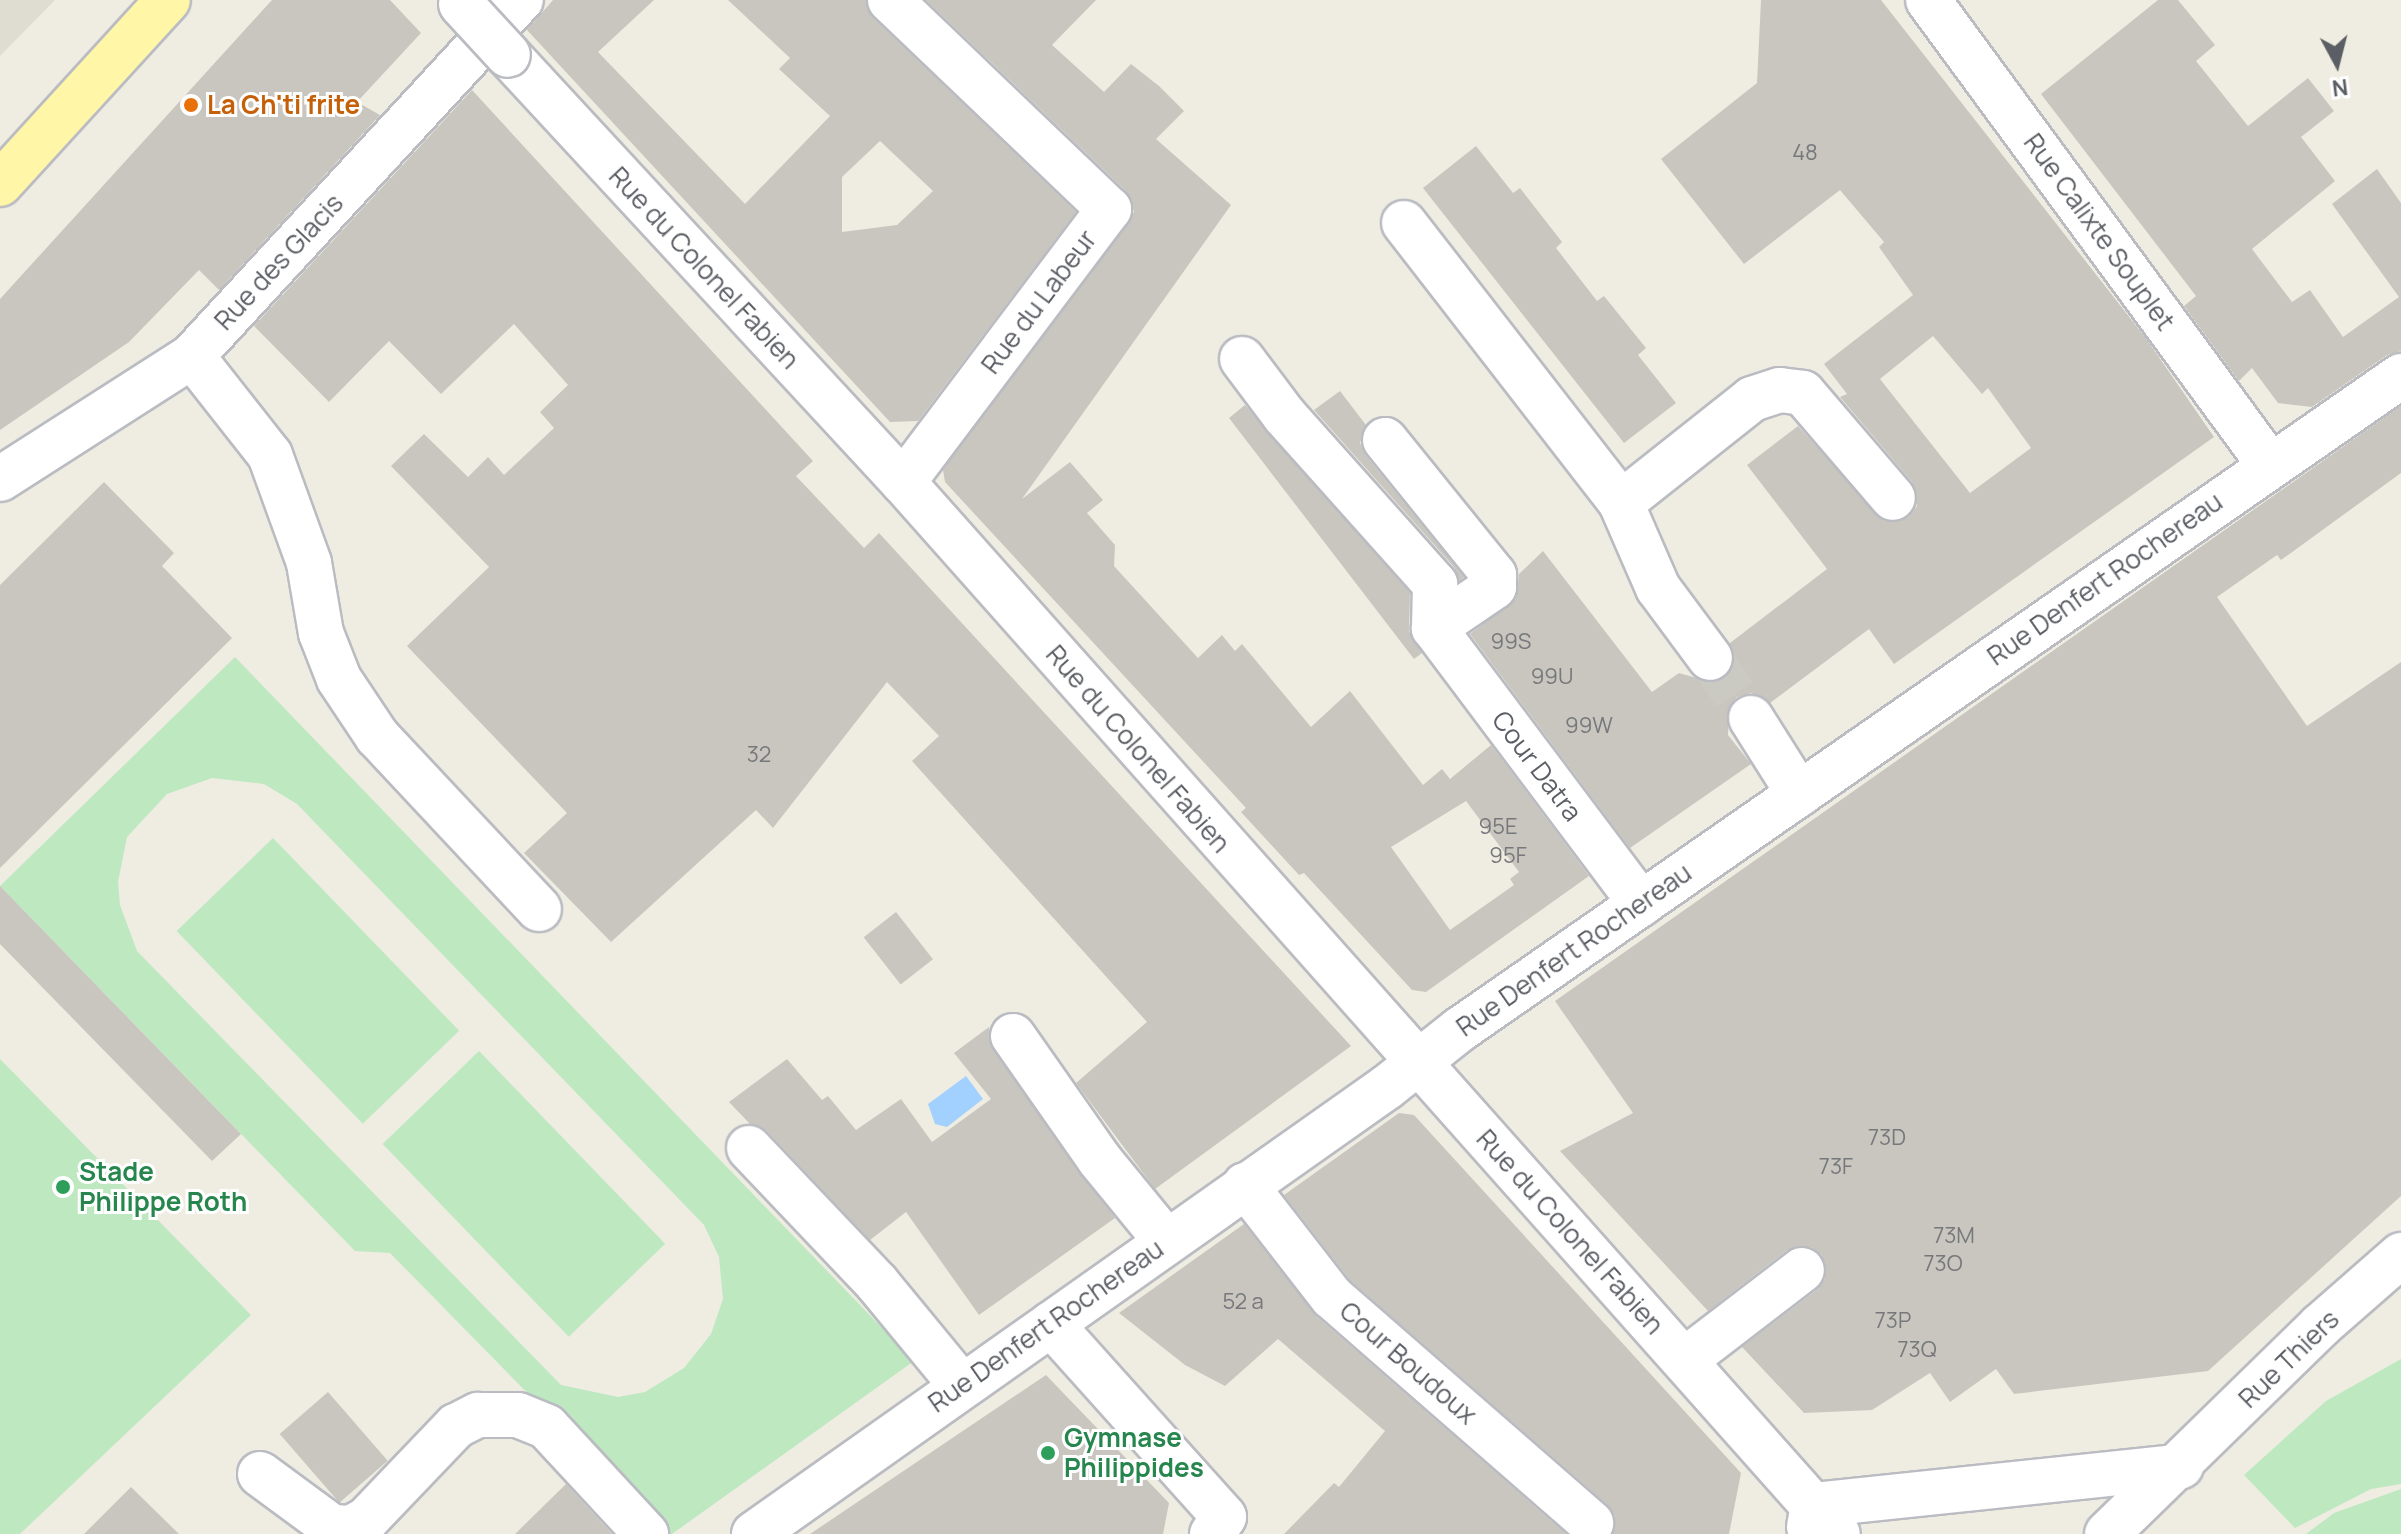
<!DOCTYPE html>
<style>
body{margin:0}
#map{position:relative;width:2401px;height:1534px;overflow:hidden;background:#efede2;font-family:Manrope,sans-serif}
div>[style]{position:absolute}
.education>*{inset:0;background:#dfdcd1}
.green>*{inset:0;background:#bde8c0;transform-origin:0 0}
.water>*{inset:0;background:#a2d0ff}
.building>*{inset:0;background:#c9c6bf;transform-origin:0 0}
.minor-tunnel>*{height:44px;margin-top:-22px;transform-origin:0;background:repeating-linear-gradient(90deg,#cac9c2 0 44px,transparent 0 66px)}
.roads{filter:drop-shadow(2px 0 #babcc2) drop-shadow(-2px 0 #babcc2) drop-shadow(0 2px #babcc2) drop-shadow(0 -2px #babcc2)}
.minor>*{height:44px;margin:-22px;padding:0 22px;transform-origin:22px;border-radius:22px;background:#fff}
.major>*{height:44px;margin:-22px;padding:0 22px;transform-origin:22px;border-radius:22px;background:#fff7a7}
.bridges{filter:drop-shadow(2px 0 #babcc2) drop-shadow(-2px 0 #babcc2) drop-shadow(0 2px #babcc2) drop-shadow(0 -2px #babcc2)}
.minor-bridge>*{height:44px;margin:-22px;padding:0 22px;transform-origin:22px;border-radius:22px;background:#fff}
.dots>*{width:22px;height:22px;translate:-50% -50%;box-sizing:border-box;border:4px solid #fff;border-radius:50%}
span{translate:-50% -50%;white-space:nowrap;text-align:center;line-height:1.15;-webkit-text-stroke:6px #fff;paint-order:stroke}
.number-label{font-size:22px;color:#76787b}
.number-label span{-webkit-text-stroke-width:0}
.food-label{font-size:26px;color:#c56008;font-weight:700}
.left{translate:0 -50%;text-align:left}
.street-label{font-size:26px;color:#5b5e64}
.leisure-label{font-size:26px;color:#27864d;font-weight:700}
.north{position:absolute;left:2297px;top:24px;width:80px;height:80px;-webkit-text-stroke:6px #fff;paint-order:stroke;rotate:173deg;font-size:22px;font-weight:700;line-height:32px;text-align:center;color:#5b5e64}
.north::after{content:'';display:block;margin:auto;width:28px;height:36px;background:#5b5e64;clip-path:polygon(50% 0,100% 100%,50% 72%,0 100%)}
</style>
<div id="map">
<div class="education">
<div style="clip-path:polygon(0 0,55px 0,0 56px)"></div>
</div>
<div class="green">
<div style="clip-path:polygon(evenodd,235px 657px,914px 1361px,672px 1534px,666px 1534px,390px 1253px,355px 1251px,0 886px,235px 657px,212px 778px,264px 784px,297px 804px,704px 1225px,719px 1257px,723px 1299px,711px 1334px,684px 1368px,645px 1392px,618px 1397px,561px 1385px,137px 951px,120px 905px,118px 882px,127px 837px,167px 794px,212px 778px)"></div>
<div style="left:273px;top:838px;width:268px;height:134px;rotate:46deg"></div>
<div style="left:479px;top:1051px;width:268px;height:134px;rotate:46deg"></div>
<div style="clip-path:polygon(0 1059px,251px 1315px,20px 1534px,0 1534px)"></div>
<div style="clip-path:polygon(2401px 1359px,2401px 1484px,2371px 1489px,2295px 1528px,2244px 1475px,2326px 1401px)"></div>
<div style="clip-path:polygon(2401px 1489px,2401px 1534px,2306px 1534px,2334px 1513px)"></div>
</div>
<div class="water">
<div style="clip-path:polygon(966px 1076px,983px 1099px,947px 1127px,935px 1124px,928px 1104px)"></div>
</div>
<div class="building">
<div style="clip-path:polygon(272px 0,390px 0,421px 33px,357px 102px,380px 115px,219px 290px,199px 270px,129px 342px,0 430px,0 299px)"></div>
<div style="clip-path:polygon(evenodd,553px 0,654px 0,598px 52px,745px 204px,830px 116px,779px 69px,790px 58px,728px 0,866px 0,873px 18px,1076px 212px,918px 421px,890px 422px,527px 30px,553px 0,880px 141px,933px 191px,897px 225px,842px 232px,842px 177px,880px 141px)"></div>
<div style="clip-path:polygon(evenodd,926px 0,1096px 0,1052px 45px,1104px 92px,1131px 64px,1159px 86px,1184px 111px,1156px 139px,1231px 205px,1022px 499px,1070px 462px,1103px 500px,1087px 513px,1115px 545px,1114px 566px,1198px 658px,1222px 635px,1235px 651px,1242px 644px,1311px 727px,1350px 691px,1423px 785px,1442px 769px,1450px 779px,1491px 745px,1589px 876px,1426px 992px,1412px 990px,1304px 873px,1299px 875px,1241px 812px,1246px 808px,945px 482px,943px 470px,1134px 212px,1126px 191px,926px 0,1466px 801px,1519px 872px,1510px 879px,1514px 885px,1450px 930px,1391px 847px,1466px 801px)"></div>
<div style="clip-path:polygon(evenodd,1761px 0,1881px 0,2145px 337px,2214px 437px,1894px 664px,1869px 629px,1770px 703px,1751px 693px,1737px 697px,1729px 707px,1728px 735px,1751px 764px,1630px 848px,1470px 634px,1516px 599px,1519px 574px,1543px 551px,1652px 692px,1679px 673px,1714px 683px,1733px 667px,1730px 643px,1827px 569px,1747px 465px,1798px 426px,1884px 521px,1909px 517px,1917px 506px,1912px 482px,1840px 397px,1847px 394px,1824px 364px,1913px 295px,1879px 247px,1884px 242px,1840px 190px,1744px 264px,1661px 159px,1757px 83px,1761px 0,1933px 336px,1982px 394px,1988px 388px,2031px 448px,1970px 493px,1880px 379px,1933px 336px)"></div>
<div style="clip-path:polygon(2158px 0,2178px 0,2215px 45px,2196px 61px,2248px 126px,2308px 78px,2334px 111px,2301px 137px,2335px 181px,2252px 249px,2292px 302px,2310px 290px,2343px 337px,2399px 297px,2332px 204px,2377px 169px,2401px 203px,2401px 351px,2387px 355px,2312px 407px,2278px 403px,2252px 368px,2239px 381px,2184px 306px,2196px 296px,2041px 94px)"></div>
<div style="clip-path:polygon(472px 90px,813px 461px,796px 476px,864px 548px,879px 533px,1351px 1046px,1155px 1189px,1076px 1083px,1147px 1022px,912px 761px,939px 736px,887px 682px,773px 828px,756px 810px,611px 942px,524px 853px,567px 813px,407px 646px,489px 567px,391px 466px,424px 434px,468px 477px,488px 457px,504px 475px,554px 428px,540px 412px,568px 385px,514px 324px,441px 394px,389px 341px,329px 402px,254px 326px)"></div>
<div style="clip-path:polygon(1476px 146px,1513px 193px,1520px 188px,1562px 242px,1556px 248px,1597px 301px,1604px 296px,1646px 348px,1638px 355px,1676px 403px,1624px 443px,1423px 188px)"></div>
<div style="clip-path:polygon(1340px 391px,1366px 425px,1360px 443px,1366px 456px,1464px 577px,1459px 581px,1454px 567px,1314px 410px)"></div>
<div style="clip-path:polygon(1245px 405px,1410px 593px,1409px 631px,1422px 653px,1414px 659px,1229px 418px)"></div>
<div style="clip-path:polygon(2401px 406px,2401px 473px,2281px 560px,2277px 555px,2217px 597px,2307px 726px,2401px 662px,2401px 1196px,2208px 1371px,2014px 1394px,1996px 1369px,1950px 1402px,1930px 1373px,1872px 1410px,1804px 1413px,1742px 1347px,1818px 1289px,1825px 1279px,1822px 1255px,1811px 1247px,1787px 1250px,1708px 1311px,1560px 1151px,1633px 1113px,1555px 1001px)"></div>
<div style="clip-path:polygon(104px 482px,174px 553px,162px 566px,232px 638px,0 868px,0 585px)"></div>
<div style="clip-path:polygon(0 886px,241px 1134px,212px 1161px,0 944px)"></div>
<div style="left:896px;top:912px;width:60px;height:41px;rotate:52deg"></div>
<div style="clip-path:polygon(989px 1027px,993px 1050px,1115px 1218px,979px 1315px,906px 1212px,870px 1240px,767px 1131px,750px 1124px,729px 1102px,787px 1059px,822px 1100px,828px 1096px,856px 1130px,901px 1099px,932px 1142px,991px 1099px,954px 1053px)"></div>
<div style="clip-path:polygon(1399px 1113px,1414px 1115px,1741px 1473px,1729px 1534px,1613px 1534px,1615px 1516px,1607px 1504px,1350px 1280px,1284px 1195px)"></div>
<div style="clip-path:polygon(1244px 1224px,1316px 1316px,1566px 1534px,1284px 1534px,1334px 1483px,1339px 1487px,1385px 1431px,1278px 1339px,1225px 1386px,1185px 1365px,1119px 1313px)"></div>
<div style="clip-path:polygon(1046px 1375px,1169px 1503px,1163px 1534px,810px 1534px)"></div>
<div style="left:328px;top:1392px;width:91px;height:64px;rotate:49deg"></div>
<div style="clip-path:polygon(566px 1484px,612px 1534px,515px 1534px)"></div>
<div style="clip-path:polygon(131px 1487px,179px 1534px,84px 1534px)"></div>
</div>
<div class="minor-tunnel">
<div style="left:1710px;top:658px;width:73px;rotate:55.7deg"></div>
</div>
<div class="roads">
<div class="minor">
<div style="left:890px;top:0;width:303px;rotate:43.7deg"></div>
<div style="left:1109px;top:209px;width:342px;rotate:127deg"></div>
<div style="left:1928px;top:0;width:576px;rotate:53.69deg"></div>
<div style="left:508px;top:55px;width:582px;rotate:47.23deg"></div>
<div style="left:903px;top:482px;width:1407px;rotate:48.37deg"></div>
<div style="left:1404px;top:223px;width:354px;rotate:52.2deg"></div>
<div style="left:1621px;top:503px;width:93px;rotate:66.5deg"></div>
<div style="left:1658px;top:588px;width:87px;rotate:53.4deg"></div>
<div style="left:192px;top:356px;width:126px;rotate:51.8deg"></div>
<div style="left:270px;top:455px;width:115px;rotate:70.1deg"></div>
<div style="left:309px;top:563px;width:71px;rotate:80.3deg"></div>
<div style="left:321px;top:633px;width:49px;rotate:68.6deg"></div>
<div style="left:339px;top:679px;width:69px;rotate:56.3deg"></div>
<div style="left:377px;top:736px;width:237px;rotate:46.9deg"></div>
<div style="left:1242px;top:359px;width:70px;rotate:53.1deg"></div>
<div style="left:1284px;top:415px;width:227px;rotate:48.2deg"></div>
<div style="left:1435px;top:584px;width:44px;rotate:91.3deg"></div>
<div style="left:1434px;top:628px;width:345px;rotate:53.1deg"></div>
<div style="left:1385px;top:440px;width:174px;rotate:51.1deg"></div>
<div style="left:1494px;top:575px;width:12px;rotate:90deg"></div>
<div style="left:1494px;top:587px;width:73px;rotate:145.7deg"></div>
<div style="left:0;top:479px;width:228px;rotate:-32.6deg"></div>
<div style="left:192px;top:356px;width:485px;rotate:-47.3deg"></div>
<div style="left:1621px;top:503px;width:167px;rotate:-38.4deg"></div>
<div style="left:1752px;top:399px;width:29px;rotate:-18deg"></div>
<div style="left:1780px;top:390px;width:23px;rotate:7deg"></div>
<div style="left:1803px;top:393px;width:138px;rotate:49.4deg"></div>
<div style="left:1751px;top:718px;width:90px;rotate:57.7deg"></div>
<div style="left:1013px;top:1036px;width:150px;rotate:55deg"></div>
<div style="left:1099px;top:1159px;width:106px;rotate:50.7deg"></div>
<div style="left:749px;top:1148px;width:186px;rotate:46.5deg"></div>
<div style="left:877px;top:1283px;width:134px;rotate:50.5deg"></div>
<div style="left:1245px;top:1185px;width:142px;rotate:52.2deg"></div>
<div style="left:1332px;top:1297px;width:344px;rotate:41.1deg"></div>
<div style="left:1051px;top:1324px;width:259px;rotate:48.1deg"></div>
<div style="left:1224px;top:1517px;width:21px;rotate:125deg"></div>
<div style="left:1686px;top:1359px;width:146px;rotate:-37.5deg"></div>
<div style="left:260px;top:1474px;width:89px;rotate:36.4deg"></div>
<div style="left:332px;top:1527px;width:19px;rotate:3deg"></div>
<div style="left:351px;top:1528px;width:18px;rotate:-29deg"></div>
<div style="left:367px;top:1519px;width:129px;rotate:-46.3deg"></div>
<div style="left:456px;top:1426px;width:25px;rotate:-27deg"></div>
<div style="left:478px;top:1415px;width:40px"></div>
<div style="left:518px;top:1415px;width:31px;rotate:22deg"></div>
<div style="left:547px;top:1427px;width:146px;rotate:47.2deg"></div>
<div style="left:1809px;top:1527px;width:22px;rotate:-80deg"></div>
<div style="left:1813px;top:1505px;width:370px;rotate:-6deg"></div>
<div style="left:754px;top:1534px;width:775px;rotate:-35.23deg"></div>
<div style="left:1387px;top:1087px;width:92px;rotate:-38.4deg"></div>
<div style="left:1459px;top:1030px;width:1147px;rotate:-34.77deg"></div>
<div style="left:2107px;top:1534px;width:298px;rotate:-44.3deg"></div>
<div style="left:2320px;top:1326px;width:108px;rotate:-41.2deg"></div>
</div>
<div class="major">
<div style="left:0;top:184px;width:249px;rotate:-47.6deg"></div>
</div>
</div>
<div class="bridges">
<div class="minor-bridge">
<div style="left:461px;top:4px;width:69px;rotate:47.3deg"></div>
</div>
</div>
<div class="dots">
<div style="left:191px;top:105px;background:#e8710a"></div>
<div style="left:63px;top:1187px;background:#2e9e5b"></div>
<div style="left:1048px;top:1453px;background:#2e9e5b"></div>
</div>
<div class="number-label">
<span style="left:1805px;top:153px">48</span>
<span style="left:1511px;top:642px">99S</span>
<span style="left:1552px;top:677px">99U</span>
<span style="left:1589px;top:726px">99W</span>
<span style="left:759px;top:755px">32</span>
<span style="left:1498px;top:827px">95E</span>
<span style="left:1508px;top:856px">95F</span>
<span style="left:1887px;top:1138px">73D</span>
<span style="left:1836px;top:1167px">73F</span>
<span style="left:1954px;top:1236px">73M</span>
<span style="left:1943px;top:1264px">73O</span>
<span style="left:1243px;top:1302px">52 a</span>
<span style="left:1893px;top:1321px">73P</span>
<span style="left:1917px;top:1350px">73Q</span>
</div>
<div class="food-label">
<span class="left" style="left:207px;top:105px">La Ch'ti frite</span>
</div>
<div class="street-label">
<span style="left:2099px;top:232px;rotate:54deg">Rue Calixte Souplet</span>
<span style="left:279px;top:262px;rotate:-47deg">Rue des Glacis</span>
<span style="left:704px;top:268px;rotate:47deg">Rue du Colonel Fabien</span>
<span style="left:1039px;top:302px;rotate:-53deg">Rue du Labeur</span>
<span style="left:2105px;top:579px;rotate:-35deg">Rue Denfert Rochereau</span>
<span style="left:1138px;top:749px;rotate:49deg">Rue du Colonel Fabien</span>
<span style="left:1537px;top:766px;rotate:53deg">Cour Datra</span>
<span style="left:1574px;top:950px;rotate:-35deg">Rue Denfert Rochereau</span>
<span style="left:1570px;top:1232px;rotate:48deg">Rue du Colonel Fabien</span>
<span style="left:1046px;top:1326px;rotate:-35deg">Rue Denfert Rochereau</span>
<span style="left:2289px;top:1359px;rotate:-44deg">Rue Thiers</span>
<span style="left:1408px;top:1363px;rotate:41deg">Cour Boudoux</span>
</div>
<div class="leisure-label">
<span class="left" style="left:79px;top:1187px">Stade<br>Philippe Roth</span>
<span class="left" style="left:1064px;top:1453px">Gymnase<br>Philippides</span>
</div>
<div class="north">N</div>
</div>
